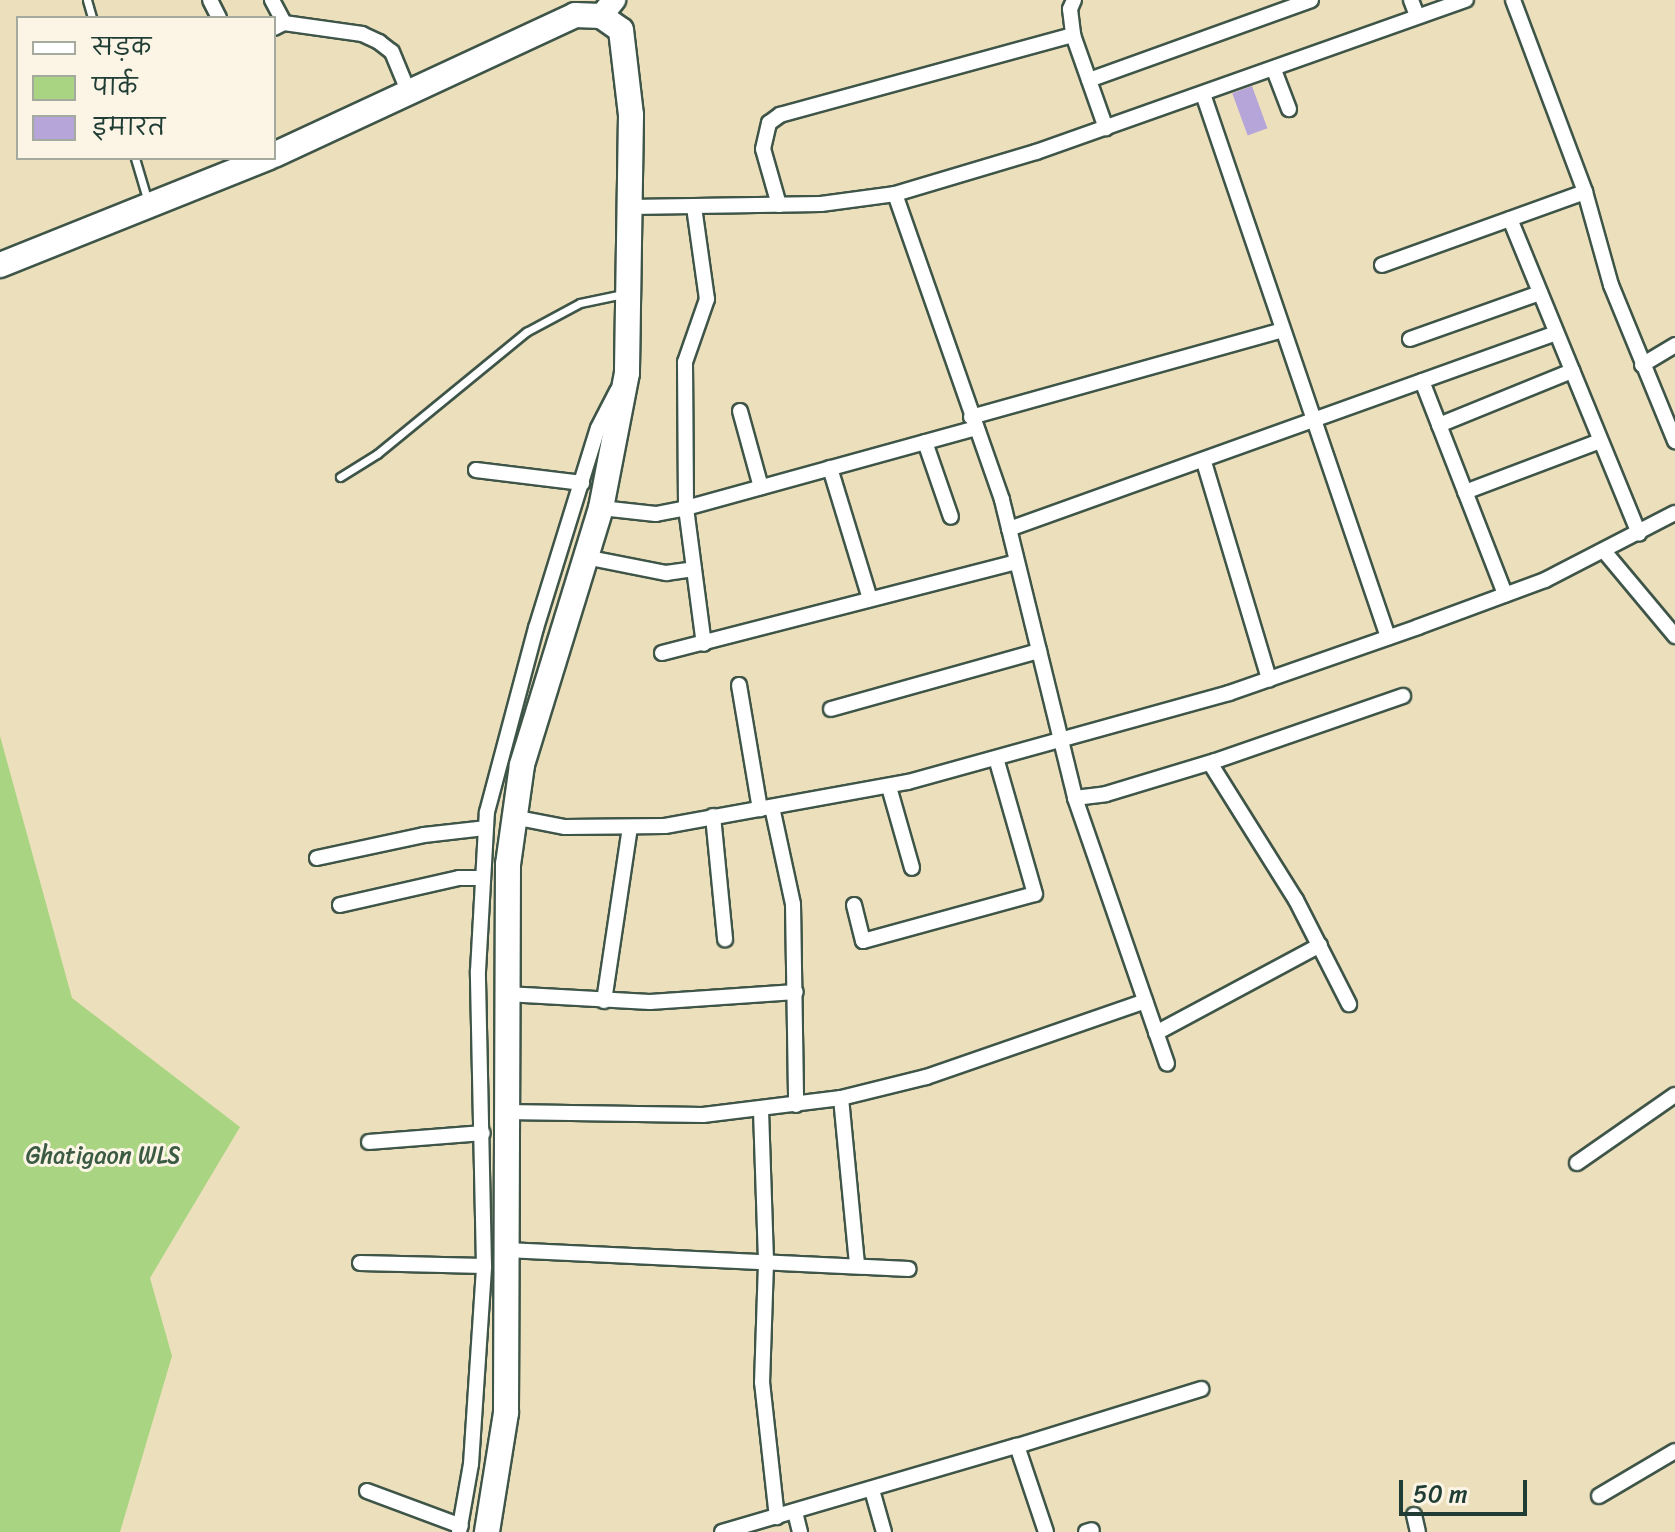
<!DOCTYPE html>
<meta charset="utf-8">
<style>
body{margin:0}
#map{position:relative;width:1675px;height:1532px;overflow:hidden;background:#ecdfbc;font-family:Sriracha,"Playpen Sans Deva",sans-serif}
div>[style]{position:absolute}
.green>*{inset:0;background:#a9d582}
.building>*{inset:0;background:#b6a5d9;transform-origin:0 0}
.roads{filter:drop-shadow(2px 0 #3e5548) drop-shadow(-2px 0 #3e5548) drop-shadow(0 2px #3e5548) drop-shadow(0 -2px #3e5548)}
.service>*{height:7px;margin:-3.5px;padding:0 3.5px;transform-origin:3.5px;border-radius:3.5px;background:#fff}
.minor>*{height:14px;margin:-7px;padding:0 7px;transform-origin:7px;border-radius:7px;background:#fff}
.primary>*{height:22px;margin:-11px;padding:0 11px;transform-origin:11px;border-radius:11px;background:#fff}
.trunk>*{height:24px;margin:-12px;padding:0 12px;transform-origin:12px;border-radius:12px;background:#fff}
span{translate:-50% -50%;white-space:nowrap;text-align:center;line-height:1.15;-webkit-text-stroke:6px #fcf5e5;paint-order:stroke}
.park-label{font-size:24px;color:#3b5b44}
.legend{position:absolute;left:16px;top:16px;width:260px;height:144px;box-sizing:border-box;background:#fcf5e5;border:2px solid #a4ab9e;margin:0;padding:10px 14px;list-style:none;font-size:24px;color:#1f3d34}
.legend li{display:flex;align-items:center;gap:16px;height:40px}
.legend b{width:40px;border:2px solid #a4ab9e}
.scale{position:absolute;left:1399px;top:1480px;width:128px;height:36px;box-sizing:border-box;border:4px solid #1f3d34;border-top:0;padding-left:10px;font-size:24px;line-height:28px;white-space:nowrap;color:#1f3d34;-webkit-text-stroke:6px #fcf5e5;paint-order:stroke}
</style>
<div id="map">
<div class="green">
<div style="clip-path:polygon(0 736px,72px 998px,240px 1127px,150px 1278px,172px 1356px,120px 1532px,0 1532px)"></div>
</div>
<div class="building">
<div style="left:1252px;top:86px;width:45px;height:21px;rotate:70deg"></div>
</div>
<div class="roads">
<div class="service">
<div style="left:87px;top:0;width:19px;rotate:74deg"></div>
<div style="left:135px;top:158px;width:46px;rotate:73.5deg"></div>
<div style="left:340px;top:477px;width:44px;rotate:-31.9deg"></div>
<div style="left:377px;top:454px;width:193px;rotate:-39.3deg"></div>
<div style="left:526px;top:332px;width:61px;rotate:-28.2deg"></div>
<div style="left:580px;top:303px;width:44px;rotate:-11.8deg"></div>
</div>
<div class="minor">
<div style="left:210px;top:0;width:20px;rotate:63deg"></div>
<div style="left:272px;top:0;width:26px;rotate:62deg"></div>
<div style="left:1074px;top:0;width:10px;rotate:114deg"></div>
<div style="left:1070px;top:9px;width:26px;rotate:83deg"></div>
<div style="left:1073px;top:35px;width:99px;rotate:70.5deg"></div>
<div style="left:1411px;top:0;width:17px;rotate:69deg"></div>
<div style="left:1513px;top:0;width:205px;rotate:69.4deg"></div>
<div style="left:1585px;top:192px;width:97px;rotate:74.4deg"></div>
<div style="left:1611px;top:285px;width:169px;rotate:67.7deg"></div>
<div style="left:274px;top:28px;width:11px;rotate:-27deg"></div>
<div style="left:284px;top:23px;width:79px;rotate:8deg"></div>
<div style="left:362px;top:34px;width:19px;rotate:25deg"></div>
<div style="left:379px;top:42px;width:16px;rotate:38deg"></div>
<div style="left:392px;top:52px;width:44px;rotate:67.5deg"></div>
<div style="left:1274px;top:70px;width:42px;rotate:69deg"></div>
<div style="left:1089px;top:80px;width:236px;rotate:-19.8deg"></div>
<div style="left:1203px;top:94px;width:574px;rotate:71.19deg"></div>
<div style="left:895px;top:194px;width:324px;rotate:70.7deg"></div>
<div style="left:1002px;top:500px;width:307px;rotate:76.2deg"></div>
<div style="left:1075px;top:798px;width:281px;rotate:70.9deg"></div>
<div style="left:779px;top:205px;width:58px;rotate:-105.9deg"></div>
<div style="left:763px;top:149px;width:27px;rotate:-77deg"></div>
<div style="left:769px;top:123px;width:14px;rotate:-36deg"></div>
<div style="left:780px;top:115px;width:304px;rotate:-15.3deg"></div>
<div style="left:630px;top:207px;width:191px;rotate:-0.9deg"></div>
<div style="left:821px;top:204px;width:75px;rotate:-7.7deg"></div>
<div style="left:895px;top:194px;width:147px;rotate:-16.6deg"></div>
<div style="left:1036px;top:152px;width:456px;rotate:-19.5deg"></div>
<div style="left:694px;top:207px;width:93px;rotate:82deg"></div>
<div style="left:707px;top:299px;width:67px;rotate:109.2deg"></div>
<div style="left:685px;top:362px;width:146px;rotate:89.6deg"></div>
<div style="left:686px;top:508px;width:137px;rotate:82.5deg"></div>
<div style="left:1510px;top:219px;width:340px;rotate:67.7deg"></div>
<div style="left:1382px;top:265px;width:216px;rotate:-19.8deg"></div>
<div style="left:1410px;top:339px;width:138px;rotate:-19.5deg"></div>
<div style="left:1642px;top:365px;width:39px;rotate:-31deg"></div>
<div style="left:1422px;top:381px;width:229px;rotate:68.7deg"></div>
<div style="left:740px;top:411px;width:79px;rotate:74.6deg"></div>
<div style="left:971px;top:417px;width:323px;rotate:-15.6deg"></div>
<div style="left:1439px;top:425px;width:144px;rotate:-22.1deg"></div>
<div style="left:925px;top:442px;width:79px;rotate:70.9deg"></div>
<div style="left:1204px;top:462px;width:227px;rotate:73.3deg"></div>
<div style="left:830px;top:468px;width:137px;rotate:73deg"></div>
<div style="left:476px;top:470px;width:107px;rotate:7deg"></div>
<div style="left:1465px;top:492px;width:144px;rotate:-20.7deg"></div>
<div style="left:601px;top:508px;width:55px;rotate:6.2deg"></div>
<div style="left:656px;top:514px;width:31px;rotate:-11deg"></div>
<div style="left:686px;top:508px;width:301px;rotate:-15.4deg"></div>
<div style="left:1009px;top:529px;width:581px;rotate:-19.71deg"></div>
<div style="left:1604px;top:551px;width:111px;rotate:50.1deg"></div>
<div style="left:585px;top:557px;width:83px;rotate:11.2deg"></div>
<div style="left:666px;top:573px;width:28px;rotate:-8deg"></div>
<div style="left:662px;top:653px;width:366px;rotate:-14.4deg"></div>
<div style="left:739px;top:685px;width:126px;rotate:80.4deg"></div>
<div style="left:831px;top:709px;width:216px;rotate:-15.6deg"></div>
<div style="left:1210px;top:763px;width:162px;rotate:57.9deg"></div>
<div style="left:1296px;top:900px;width:117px;rotate:63deg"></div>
<div style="left:889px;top:787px;width:84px;rotate:74.1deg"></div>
<div style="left:1075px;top:798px;width:31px;rotate:-7deg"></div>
<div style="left:1106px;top:794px;width:114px;rotate:-16.8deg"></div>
<div style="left:1215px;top:761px;width:199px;rotate:-19.1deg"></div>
<div style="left:772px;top:807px;width:99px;rotate:77.8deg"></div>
<div style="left:793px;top:904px;width:201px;rotate:89.1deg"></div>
<div style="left:713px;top:816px;width:124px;rotate:84.4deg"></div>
<div style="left:513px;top:817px;width:53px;rotate:10.9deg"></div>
<div style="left:565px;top:827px;width:100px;rotate:-0.6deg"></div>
<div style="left:665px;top:826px;width:247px;rotate:-10.3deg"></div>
<div style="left:908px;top:782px;width:333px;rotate:-15.5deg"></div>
<div style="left:1229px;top:693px;width:200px;rotate:-19.2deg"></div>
<div style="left:1418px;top:627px;width:135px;rotate:-20.3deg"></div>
<div style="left:1545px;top:580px;width:146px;rotate:-27.3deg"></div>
<div style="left:317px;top:858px;width:109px;rotate:-12.1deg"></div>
<div style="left:424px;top:835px;width:61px;rotate:-6.5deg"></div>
<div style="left:340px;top:905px;width:122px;rotate:-12.8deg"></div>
<div style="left:459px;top:878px;width:22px"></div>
<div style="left:854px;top:905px;width:37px;rotate:76deg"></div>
<div style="left:863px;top:941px;width:178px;rotate:-15.3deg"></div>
<div style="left:1035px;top:894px;width:141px;rotate:-106deg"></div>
<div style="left:506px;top:994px;width:144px;rotate:3.2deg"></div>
<div style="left:650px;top:1002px;width:146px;rotate:-3.9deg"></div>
<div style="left:604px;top:1001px;width:175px;rotate:-81.5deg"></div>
<div style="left:1156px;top:1033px;width:186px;rotate:-28.2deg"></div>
<div style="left:841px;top:1098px;width:168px;rotate:84.5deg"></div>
<div style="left:761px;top:1110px;width:153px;rotate:88.1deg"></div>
<div style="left:766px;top:1263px;width:119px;rotate:91.9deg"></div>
<div style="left:762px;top:1382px;width:136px;rotate:83.7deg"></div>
<div style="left:505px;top:1112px;width:198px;rotate:0.9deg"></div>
<div style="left:703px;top:1115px;width:139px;rotate:-7deg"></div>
<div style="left:841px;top:1098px;width:88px;rotate:-13.9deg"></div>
<div style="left:926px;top:1077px;width:232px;rotate:-19.1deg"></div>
<div style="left:369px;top:1142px;width:114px;rotate:-4.5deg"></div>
<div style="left:1577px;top:1163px;width:119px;rotate:-34.8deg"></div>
<div style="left:506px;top:1250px;width:403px;rotate:2.7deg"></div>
<div style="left:360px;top:1263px;width:124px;rotate:1.4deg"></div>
<div style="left:872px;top:1490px;width:44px;rotate:74.1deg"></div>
<div style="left:367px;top:1491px;width:100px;rotate:20.4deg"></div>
<div style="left:1599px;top:1496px;width:88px;rotate:-30.6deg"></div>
<div style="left:795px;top:1512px;width:21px;rotate:76deg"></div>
<div style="left:1414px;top:1515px;width:17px;rotate:77deg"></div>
<div style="left:459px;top:1532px;width:69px;rotate:-80deg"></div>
<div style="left:471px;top:1464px;width:198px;rotate:-86.2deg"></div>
<div style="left:484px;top:1266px;width:295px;rotate:-91.2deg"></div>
<div style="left:478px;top:971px;width:159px;rotate:-86.8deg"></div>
<div style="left:487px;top:812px;width:190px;rotate:-75.1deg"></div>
<div style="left:536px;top:628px;width:209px;rotate:-72.8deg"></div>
<div style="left:598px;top:428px;width:42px;rotate:-62.8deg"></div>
<div style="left:722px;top:1532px;width:307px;rotate:-16.3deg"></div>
<div style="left:1046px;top:1532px;width:91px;rotate:-108.6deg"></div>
<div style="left:1017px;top:1446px;width:193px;rotate:-17.2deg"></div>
<div style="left:1086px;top:1532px;width:6px;rotate:-18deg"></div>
</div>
<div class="primary">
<div style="left:601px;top:16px;width:21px;rotate:-51deg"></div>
</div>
<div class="trunk">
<div style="left:274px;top:155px;width:332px;rotate:-24.9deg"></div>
<div style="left:575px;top:15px;width:26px;rotate:2deg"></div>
<div style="left:601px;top:16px;width:24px;rotate:35deg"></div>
<div style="left:621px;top:30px;width:86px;rotate:83.3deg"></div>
<div style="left:631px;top:115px;width:258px;rotate:90.9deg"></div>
<div style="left:627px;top:373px;width:137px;rotate:100.9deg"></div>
<div style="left:601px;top:508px;width:269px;rotate:107.1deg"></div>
<div style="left:522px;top:765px;width:100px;rotate:98deg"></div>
<div style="left:508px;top:864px;width:549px;rotate:90.21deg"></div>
<div style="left:506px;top:1413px;width:121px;rotate:99.1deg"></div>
<div style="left:0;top:265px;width:289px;rotate:-21.8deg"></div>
</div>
</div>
<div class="park-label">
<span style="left:103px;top:1156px">Ghatigaon WLS</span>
</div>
<ul class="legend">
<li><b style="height:10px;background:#fff"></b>सड़क</li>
<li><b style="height:22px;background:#a9d582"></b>पार्क</li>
<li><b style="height:22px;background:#b6a5d9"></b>इमारत</li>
</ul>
<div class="scale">50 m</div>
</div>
